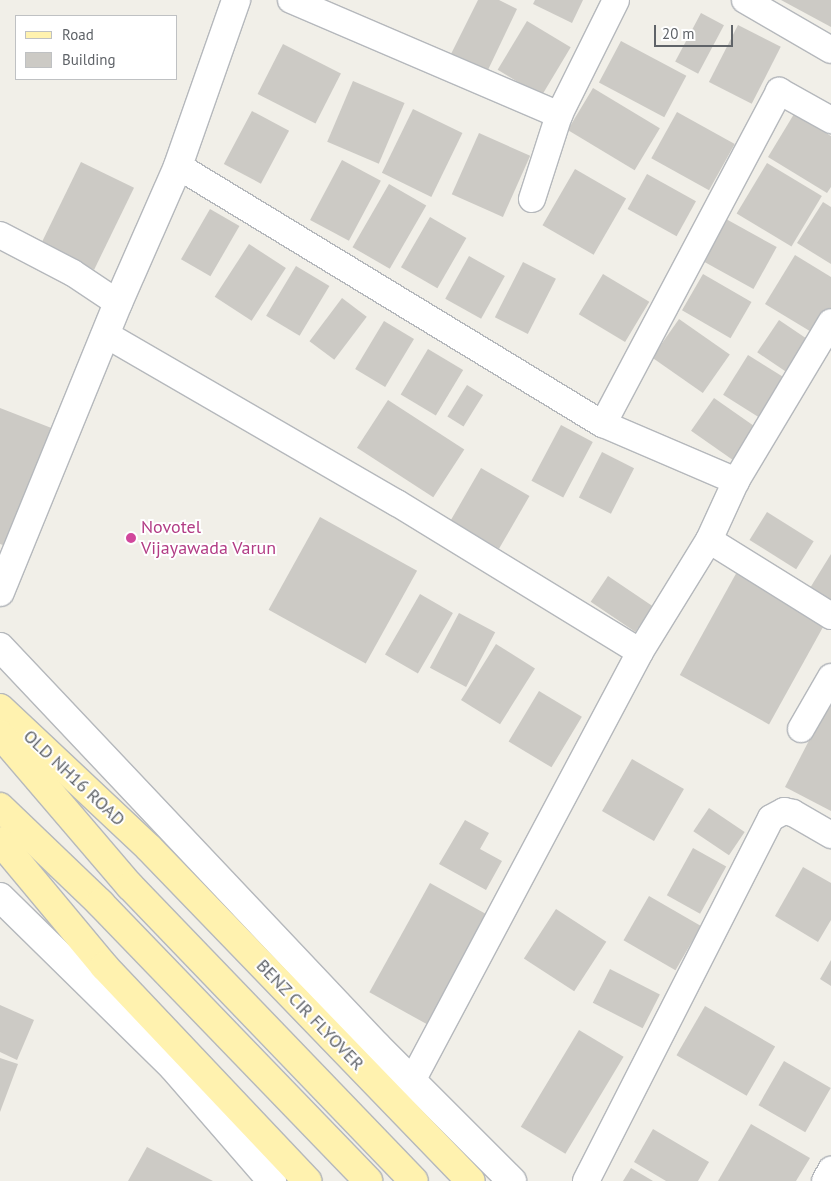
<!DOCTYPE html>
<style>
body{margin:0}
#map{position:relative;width:831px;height:1181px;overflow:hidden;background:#f1efe8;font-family:"PT Sans",sans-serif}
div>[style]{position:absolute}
.building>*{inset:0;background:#cccac5;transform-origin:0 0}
.roads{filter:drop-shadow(1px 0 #b5b8bc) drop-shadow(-1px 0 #b5b8bc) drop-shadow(0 1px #b5b8bc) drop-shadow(0 -1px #b5b8bc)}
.street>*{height:26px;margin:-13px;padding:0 13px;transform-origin:13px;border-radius:13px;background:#fff}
.secondary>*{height:28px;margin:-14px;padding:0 14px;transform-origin:14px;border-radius:14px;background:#fff}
.primary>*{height:28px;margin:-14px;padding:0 14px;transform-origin:14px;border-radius:14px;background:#fff2af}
.dots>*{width:14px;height:14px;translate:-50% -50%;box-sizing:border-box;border:2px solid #fff;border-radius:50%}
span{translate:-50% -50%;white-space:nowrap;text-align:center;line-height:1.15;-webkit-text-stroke:4px #fff;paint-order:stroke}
.hotel-label{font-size:18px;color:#b23c85}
.left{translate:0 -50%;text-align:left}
.street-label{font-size:18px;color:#5f6368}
.legend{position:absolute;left:15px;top:15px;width:162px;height:65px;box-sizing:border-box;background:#fff;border:1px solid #bfc1c3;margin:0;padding:6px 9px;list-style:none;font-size:15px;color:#5f6368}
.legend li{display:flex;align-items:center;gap:10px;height:25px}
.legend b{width:25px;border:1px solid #bfc1c3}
.scale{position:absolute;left:654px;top:25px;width:79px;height:22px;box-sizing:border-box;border:2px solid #5f6368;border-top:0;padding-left:6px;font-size:15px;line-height:18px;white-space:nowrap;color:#5f6368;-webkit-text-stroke:4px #fff;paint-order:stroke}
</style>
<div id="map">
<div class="building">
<div style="clip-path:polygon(478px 0,499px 0,517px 9px,487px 72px,451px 54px)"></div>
<div style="clip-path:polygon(535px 0,583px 0,572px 23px,533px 4px)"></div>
<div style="clip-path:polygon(781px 0,831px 0,831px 27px)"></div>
<div style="left:701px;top:13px;width:26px;height:55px;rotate:28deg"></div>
<div style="left:527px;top:21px;width:51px;height:57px;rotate:31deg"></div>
<div style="left:738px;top:25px;width:48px;height:64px;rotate:27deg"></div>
<div style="left:621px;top:41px;width:74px;height:47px;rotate:28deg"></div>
<div style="left:283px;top:44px;width:65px;height:56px;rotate:27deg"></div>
<div style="left:353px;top:81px;width:56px;height:66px;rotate:23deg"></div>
<div style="left:593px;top:88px;width:78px;height:49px;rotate:31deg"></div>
<div style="left:413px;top:109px;width:55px;height:71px;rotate:26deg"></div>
<div style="left:252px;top:111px;width:42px;height:60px;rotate:28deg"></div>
<div style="left:677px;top:112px;width:66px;height:53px;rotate:29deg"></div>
<div style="clip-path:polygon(794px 114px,831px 136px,831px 187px,827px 193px,768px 157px)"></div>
<div style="left:479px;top:133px;width:56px;height:67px;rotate:24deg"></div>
<div style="left:342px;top:160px;width:44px;height:68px;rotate:28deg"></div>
<div style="left:81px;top:162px;width:59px;height:91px;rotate:26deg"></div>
<div style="left:767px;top:163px;width:64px;height:59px;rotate:31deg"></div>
<div style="left:575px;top:169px;width:59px;height:65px;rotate:30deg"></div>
<div style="left:647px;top:174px;width:56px;height:40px;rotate:29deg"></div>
<div style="left:389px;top:184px;width:43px;height:73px;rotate:30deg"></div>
<div style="clip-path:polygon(823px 202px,831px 207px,831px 264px,797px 243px)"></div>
<div style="left:210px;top:209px;width:34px;height:58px;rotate:30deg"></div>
<div style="left:430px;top:217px;width:42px;height:58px;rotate:30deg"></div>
<div style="left:726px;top:219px;width:58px;height:48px;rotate:29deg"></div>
<div style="left:249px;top:244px;width:44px;height:63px;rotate:33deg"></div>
<div style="clip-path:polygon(795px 255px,831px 277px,831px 316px,818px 336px,765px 304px)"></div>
<div style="left:469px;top:256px;width:41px;height:49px;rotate:29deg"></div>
<div style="left:523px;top:262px;width:37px;height:62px;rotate:27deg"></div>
<div style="left:296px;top:266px;width:39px;height:58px;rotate:31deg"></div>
<div style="left:603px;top:274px;width:54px;height:47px;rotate:31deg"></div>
<div style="left:703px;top:274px;width:56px;height:42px;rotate:30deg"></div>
<div style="left:342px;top:298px;width:31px;height:54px;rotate:37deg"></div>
<div style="left:679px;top:319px;width:62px;height:47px;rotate:35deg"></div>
<div style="left:779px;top:320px;width:42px;height:39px;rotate:34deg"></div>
<div style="left:384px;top:321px;width:35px;height:56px;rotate:31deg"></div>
<div style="left:428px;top:349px;width:41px;height:53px;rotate:31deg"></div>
<div style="left:748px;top:355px;width:52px;height:47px;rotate:32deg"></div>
<div style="left:467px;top:385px;width:19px;height:37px;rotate:32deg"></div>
<div style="left:714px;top:398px;width:55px;height:40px;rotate:35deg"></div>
<div style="left:388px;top:400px;width:91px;height:57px;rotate:33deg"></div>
<div style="clip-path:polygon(0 408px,54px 429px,9px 547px,0 544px)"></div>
<div style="left:561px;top:425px;width:36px;height:63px;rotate:28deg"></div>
<div style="left:602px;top:452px;width:36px;height:51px;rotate:27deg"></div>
<div style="left:481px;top:468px;width:56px;height:61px;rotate:30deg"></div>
<div style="left:767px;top:512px;width:55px;height:33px;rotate:32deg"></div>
<div style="left:320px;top:517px;width:111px;height:106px;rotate:29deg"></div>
<div style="clip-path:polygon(831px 554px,831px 601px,810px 588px)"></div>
<div style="left:738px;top:570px;width:102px;height:120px;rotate:29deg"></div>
<div style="left:608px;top:576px;width:54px;height:31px;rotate:34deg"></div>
<div style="left:420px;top:594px;width:38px;height:70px;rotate:30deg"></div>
<div style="left:459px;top:613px;width:41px;height:62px;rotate:28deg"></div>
<div style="left:496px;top:644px;width:46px;height:66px;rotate:32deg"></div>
<div style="left:539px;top:691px;width:50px;height:59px;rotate:31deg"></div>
<div style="clip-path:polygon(831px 698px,831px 811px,785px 787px)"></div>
<div style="left:632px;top:759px;width:60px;height:60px;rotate:30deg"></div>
<div style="left:709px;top:808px;width:43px;height:28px;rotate:34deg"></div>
<div style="clip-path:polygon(465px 820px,489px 833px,480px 849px,502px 861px,486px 890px,439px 864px)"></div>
<div style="left:693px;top:848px;width:38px;height:54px;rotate:29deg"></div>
<div style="clip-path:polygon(803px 867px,831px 883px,831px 920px,818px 942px,775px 916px)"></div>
<div style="left:430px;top:883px;width:66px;height:125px;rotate:29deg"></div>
<div style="left:649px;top:896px;width:60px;height:51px;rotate:30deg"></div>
<div style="left:556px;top:909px;width:60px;height:59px;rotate:33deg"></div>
<div style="clip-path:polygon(831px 960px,831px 986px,820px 979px)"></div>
<div style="left:610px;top:969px;width:56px;height:38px;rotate:27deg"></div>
<div style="clip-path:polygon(0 1005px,34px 1020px,17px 1060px,0 1052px)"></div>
<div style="left:705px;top:1006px;width:81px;height:57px;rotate:30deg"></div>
<div style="left:579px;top:1030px;width:52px;height:113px;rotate:31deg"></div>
<div style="clip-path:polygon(0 1058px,18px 1064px,0 1112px)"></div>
<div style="left:784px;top:1061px;width:54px;height:51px;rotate:30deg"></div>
<div style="clip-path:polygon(751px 1124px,810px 1158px,796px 1181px,718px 1181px)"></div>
<div style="clip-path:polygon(653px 1129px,709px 1162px,698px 1181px,666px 1181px,634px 1162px)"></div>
<div style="clip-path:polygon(147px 1147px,213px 1181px,128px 1181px)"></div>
<div style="clip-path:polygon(631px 1168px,653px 1181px,623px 1181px)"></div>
</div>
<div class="roads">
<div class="street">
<div style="left:291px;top:0;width:292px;rotate:23.2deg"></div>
<div style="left:745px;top:0;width:99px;rotate:30.2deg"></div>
<div style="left:178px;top:166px;width:497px;rotate:31.3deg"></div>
<div style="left:603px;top:424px;width:145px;rotate:23.2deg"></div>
<div style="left:532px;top:199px;width:88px;rotate:-72.2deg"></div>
<div style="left:559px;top:115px;width:128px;rotate:-63.6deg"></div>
<div style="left:0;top:235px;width:82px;rotate:27.5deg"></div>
<div style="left:73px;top:273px;width:54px;rotate:33.7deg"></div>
<div style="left:105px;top:334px;width:337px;rotate:30.1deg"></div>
<div style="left:397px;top:503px;width:285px;rotate:31.5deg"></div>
<div style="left:603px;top:424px;width:377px;rotate:-62.1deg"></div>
<div style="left:779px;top:91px;width:60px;rotate:29.1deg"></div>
<div style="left:709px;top:540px;width:144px;rotate:31.9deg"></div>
<div style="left:801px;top:729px;width:60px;rotate:-60deg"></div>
<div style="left:412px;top:1081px;width:486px;rotate:-62deg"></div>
<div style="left:640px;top:652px;width:132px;rotate:-58.4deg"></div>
<div style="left:709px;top:540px;width:65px;rotate:-65.4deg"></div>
<div style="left:736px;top:481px;width:185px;rotate:-59.1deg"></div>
<div style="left:586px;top:1181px;width:407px;rotate:-63deg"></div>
<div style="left:771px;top:818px;width:15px;rotate:-28deg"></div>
<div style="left:784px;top:811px;width:9px;rotate:13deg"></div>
<div style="left:793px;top:813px;width:44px;rotate:30.1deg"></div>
<div style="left:825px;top:1181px;width:13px;rotate:-61deg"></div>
</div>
<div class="secondary">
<div style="left:0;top:592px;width:312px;rotate:-67.8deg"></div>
<div style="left:118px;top:303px;width:150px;rotate:-66.3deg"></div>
<div style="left:178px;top:166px;width:176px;rotate:-70.7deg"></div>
<div style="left:0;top:647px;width:549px;rotate:46.62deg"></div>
<div style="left:377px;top:1046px;width:191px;rotate:45deg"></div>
<div style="left:0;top:897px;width:243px;rotate:44.5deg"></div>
<div style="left:173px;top:1067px;width:151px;rotate:49deg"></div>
</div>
<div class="primary">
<div style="left:0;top:708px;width:204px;rotate:43.2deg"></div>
<div style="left:149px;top:848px;width:463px;rotate:46deg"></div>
<div style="left:0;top:734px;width:200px;rotate:49.5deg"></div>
<div style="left:130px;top:886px;width:409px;rotate:46.1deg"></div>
<div style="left:0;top:807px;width:139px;rotate:43.8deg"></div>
<div style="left:100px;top:903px;width:386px;rotate:46deg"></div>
<div style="left:0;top:841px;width:163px;rotate:50.2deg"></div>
<div style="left:104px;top:966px;width:296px;rotate:46.6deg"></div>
</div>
</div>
<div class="dots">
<div style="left:131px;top:538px;background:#d1479c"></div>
</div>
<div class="hotel-label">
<span class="left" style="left:141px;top:538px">Novotel<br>Vijayawada Varun</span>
</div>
<div class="street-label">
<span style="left:74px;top:778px;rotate:43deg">OLD NH16 ROAD</span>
<span style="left:310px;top:1015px;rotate:46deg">BENZ CIR FLYOVER</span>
</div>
<ul class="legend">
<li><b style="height:6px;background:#fff2af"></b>Road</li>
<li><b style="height:14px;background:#cccac5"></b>Building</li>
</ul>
<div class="scale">20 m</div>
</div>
